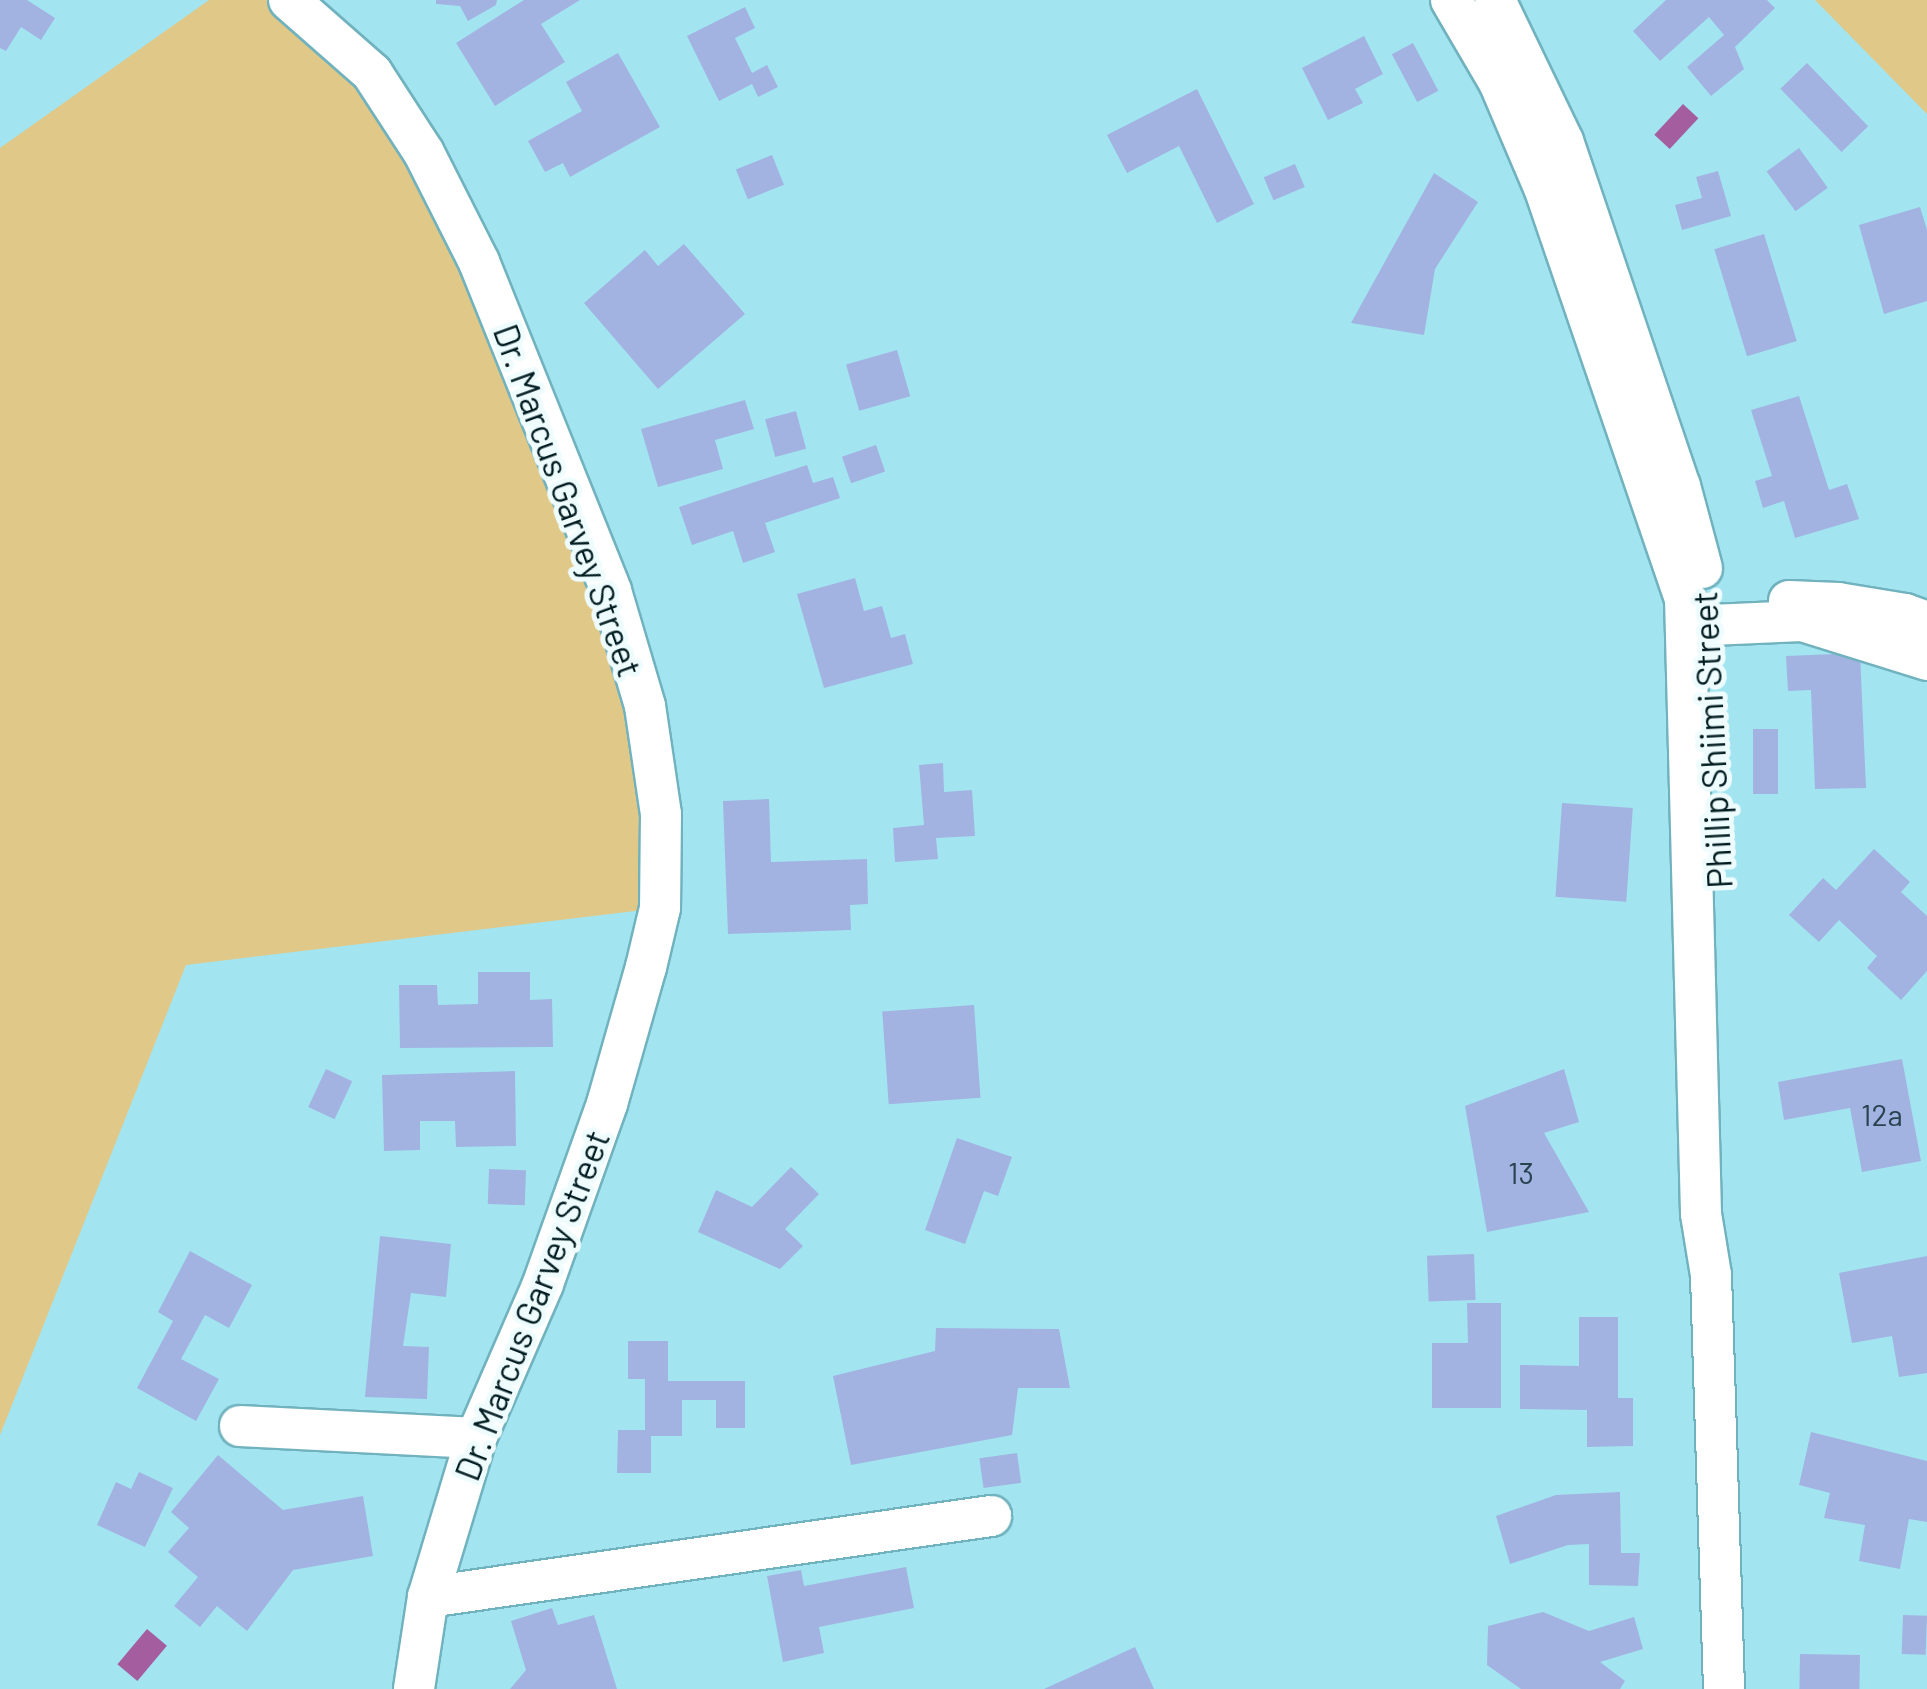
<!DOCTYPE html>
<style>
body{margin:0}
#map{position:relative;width:1927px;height:1689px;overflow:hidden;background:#a2e5f1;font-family:Barlow,sans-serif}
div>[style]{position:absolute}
.green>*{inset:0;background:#e0c888}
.water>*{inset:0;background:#a45d9f;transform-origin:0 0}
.building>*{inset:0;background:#a2b3e1;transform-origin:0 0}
.roads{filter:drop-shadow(2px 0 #70b2bd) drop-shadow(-2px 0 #70b2bd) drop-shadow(0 2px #70b2bd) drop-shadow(0 -2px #70b2bd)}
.minor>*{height:40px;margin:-20px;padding:0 20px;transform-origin:20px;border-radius:20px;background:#fff}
span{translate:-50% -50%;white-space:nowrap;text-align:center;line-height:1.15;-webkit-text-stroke:10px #effcfe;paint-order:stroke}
.number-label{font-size:30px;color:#294250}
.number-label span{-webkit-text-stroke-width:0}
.street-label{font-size:35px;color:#011c20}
</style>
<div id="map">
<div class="green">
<div style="clip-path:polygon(209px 0,289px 0,372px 73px,611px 591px,660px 908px,186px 965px,0 1435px,0 148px)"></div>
<div style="clip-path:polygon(1815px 0,1927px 0,1927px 114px)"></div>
</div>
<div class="water">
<div style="left:1683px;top:104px;width:21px;height:42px;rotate:43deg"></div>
<div style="left:147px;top:1629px;width:26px;height:46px;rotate:40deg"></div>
</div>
<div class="building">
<div style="clip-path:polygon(0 0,27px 0,55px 18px,41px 40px,21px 27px,6px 51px,0 48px)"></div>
<div style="clip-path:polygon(436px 0,497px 0,496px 5px,468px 21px,460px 6px,436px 4px)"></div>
<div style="clip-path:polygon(524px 0,580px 0,541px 24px,565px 62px,495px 106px,456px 43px)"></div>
<div style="clip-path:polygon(1666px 0,1767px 0,1775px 8px,1735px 47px,1744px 69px,1711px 96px,1687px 67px,1724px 35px,1709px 17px,1660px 61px,1633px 31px)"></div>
<div style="clip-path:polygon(745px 7px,755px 28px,735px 38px,752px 73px,767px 65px,778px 87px,758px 97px,752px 84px,719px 101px,687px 36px)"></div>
<div style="clip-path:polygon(1364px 36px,1383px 74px,1355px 89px,1363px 103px,1328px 120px,1302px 68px)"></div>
<div style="left:1413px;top:43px;width:54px;height:24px;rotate:62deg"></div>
<div style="clip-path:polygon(618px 53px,660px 127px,570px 177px,563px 163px,545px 172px,528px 141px,582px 111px,566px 82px)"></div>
<div style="left:1807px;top:63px;width:88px;height:37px;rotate:46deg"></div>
<div style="clip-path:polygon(1197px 89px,1254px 204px,1217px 223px,1179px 146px,1127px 173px,1107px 135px)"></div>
<div style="left:1799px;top:148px;width:49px;height:40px;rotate:54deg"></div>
<div style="left:772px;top:155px;width:32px;height:39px;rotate:68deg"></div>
<div style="left:1295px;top:164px;width:25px;height:34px;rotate:67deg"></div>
<div style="clip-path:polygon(1718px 171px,1731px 216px,1682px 230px,1675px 205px,1702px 198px,1696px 177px)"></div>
<div style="clip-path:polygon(1434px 173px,1478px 202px,1435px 269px,1424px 335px,1351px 323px)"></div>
<div style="clip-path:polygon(1920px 207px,1927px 230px,1927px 301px,1884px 314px,1859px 225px)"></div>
<div style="left:1764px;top:234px;width:112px;height:52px;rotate:73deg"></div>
<div style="clip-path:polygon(684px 244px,745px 314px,658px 389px,584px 303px,645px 250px,658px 266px)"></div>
<div style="left:897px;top:350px;width:48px;height:53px;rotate:74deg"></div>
<div style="clip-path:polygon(1799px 396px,1829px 490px,1847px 484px,1859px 519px,1795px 538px,1784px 501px,1763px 508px,1755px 481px,1772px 476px,1751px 410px)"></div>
<div style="clip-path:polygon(745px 400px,754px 429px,715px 440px,723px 469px,658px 487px,641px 429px)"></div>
<div style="left:796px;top:411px;width:39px;height:32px;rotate:75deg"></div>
<div style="left:876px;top:445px;width:28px;height:36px;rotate:71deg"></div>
<div style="clip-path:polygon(807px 465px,813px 483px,833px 477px,840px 498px,765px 523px,775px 552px,743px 563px,733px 531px,692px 545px,679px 507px)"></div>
<div style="clip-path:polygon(855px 578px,864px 611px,882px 606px,891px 638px,905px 634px,913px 664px,824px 688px,797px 594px)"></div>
<div style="clip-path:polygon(1860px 653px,1866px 788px,1815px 789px,1811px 690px,1788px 691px,1786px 656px)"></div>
<div style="left:1753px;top:729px;width:25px;height:65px"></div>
<div style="clip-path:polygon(943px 763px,944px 792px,972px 790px,975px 836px,936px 838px,938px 859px,895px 862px,893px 828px,924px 825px,919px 765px)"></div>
<div style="clip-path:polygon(769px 799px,771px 862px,867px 859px,868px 904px,850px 905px,851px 930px,728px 934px,723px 801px)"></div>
<div style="left:1562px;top:803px;width:71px;height:94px;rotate:4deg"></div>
<div style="clip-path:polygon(1874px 849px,1910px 882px,1901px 892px,1927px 916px,1927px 971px,1901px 1000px,1867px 968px,1877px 956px,1839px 920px,1819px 942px,1789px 915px,1823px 878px,1836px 890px)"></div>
<div style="clip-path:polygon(478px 972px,530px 972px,530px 1000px,552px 999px,553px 1047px,400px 1048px,399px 985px,437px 985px,438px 1005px,478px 1004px)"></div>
<div style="left:974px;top:1005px;width:93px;height:92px;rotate:86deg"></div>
<div style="clip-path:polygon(1902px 1059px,1921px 1161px,1862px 1172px,1850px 1108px,1784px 1120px,1778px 1082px)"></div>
<div style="left:326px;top:1069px;width:29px;height:42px;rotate:25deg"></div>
<div style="clip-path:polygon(1564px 1069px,1579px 1122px,1544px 1133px,1589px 1212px,1487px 1232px,1465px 1106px)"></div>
<div style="clip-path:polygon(515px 1071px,516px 1146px,456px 1147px,455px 1121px,420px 1121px,420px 1150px,384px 1151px,382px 1075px)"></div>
<div style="clip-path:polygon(957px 1138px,1012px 1157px,998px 1196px,984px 1191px,965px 1244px,925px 1230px)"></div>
<div style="clip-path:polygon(791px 1167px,819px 1194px,785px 1229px,803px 1246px,780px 1269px,698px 1232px,716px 1190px,752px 1207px)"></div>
<div style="left:489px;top:1169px;width:37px;height:35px;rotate:2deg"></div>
<div style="clip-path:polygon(380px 1236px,451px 1244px,446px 1297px,411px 1293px,403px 1346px,429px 1347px,427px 1399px,365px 1397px)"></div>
<div style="clip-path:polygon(190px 1251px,252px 1285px,229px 1328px,205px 1315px,181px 1359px,219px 1379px,196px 1421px,137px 1388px,173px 1321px,158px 1312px)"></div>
<div style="left:1474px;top:1254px;width:46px;height:47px;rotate:88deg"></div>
<div style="clip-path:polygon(1927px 1256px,1927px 1373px,1899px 1377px,1892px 1336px,1852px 1343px,1839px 1273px)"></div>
<div style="clip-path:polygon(1467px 1303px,1501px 1303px,1501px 1408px,1432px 1408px,1432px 1343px,1468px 1343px)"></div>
<div style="clip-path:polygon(1579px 1317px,1618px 1317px,1618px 1398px,1633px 1398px,1633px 1446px,1587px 1447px,1587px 1410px,1520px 1409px,1520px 1365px,1579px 1366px)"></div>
<div style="clip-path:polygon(936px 1328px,1059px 1329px,1070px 1388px,1018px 1388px,1012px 1435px,851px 1465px,833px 1376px,935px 1351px)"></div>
<div style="clip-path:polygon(628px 1341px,668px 1341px,668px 1381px,745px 1381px,745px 1428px,716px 1428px,716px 1400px,682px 1400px,682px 1436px,651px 1436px,651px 1473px,617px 1473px,618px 1430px,645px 1430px,645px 1379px,628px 1379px)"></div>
<div style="clip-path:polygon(1811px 1432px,1927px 1461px,1927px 1522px,1909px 1519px,1900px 1569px,1859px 1561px,1865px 1525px,1824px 1518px,1830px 1493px,1799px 1485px)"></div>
<div style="left:1017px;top:1453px;width:30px;height:38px;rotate:82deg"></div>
<div style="clip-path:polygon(218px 1455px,283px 1510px,363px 1496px,373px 1556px,293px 1570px,247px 1631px,217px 1606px,200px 1627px,174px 1606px,198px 1577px,168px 1552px,189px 1528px,171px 1512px)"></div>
<div style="clip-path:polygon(139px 1472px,173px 1488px,145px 1547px,97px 1525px,116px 1482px,131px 1489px)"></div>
<div style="clip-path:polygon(1620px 1492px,1621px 1553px,1640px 1553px,1638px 1586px,1589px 1585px,1589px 1544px,1568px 1545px,1510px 1564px,1496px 1516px,1556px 1495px)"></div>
<div style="clip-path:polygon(906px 1567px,914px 1608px,819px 1627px,824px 1653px,783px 1662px,767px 1576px,801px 1570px,804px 1586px)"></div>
<div style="clip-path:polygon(552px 1608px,558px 1625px,594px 1615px,617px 1689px,510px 1689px,526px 1670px,511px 1621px)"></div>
<div style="clip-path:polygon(1543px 1612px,1589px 1631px,1634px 1617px,1643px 1649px,1600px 1662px,1625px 1681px,1620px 1689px,1521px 1689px,1487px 1665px,1488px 1626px)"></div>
<div style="left:1903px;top:1615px;width:24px;height:39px;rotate:2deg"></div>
<div style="clip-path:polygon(1135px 1647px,1154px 1689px,1044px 1689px)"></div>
<div style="left:1800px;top:1654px;width:60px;height:35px;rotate:1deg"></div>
</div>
<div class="roads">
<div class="minor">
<div style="left:289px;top:0;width:111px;rotate:41.3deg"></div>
<div style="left:372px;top:73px;width:95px;rotate:57deg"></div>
<div style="left:424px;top:153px;width:122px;rotate:63.2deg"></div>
<div style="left:479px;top:262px;width:354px;rotate:68.1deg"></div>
<div style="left:611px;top:591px;width:120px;rotate:73.5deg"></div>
<div style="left:645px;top:706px;width:109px;rotate:81.6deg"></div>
<div style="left:661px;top:814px;width:94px;rotate:90.6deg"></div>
<div style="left:660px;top:908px;width:61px;rotate:103.3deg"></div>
<div style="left:646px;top:967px;width:142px;rotate:105.9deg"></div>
<div style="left:607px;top:1104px;width:191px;rotate:109.6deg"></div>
<div style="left:543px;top:1284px;width:168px;rotate:113.5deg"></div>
<div style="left:476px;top:1438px;width:166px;rotate:106.8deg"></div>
<div style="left:428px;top:1597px;width:93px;rotate:98.7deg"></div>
<div style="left:1451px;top:0;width:95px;rotate:59.7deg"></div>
<div style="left:1499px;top:82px;width:117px;rotate:66.9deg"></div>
<div style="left:1545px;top:190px;width:431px;rotate:71.1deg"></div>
<div style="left:1685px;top:598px;width:616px;rotate:88.51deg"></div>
<div style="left:1701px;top:1214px;width:62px;rotate:80.7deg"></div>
<div style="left:1711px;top:1275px;width:414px;rotate:88.2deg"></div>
<div style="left:1495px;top:0;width:157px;rotate:64.3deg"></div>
<div style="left:1563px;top:141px;width:364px;rotate:71.3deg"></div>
<div style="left:1680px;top:486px;width:85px;rotate:75deg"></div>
<div style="left:1789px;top:601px;width:49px;rotate:2.3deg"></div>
<div style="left:1838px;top:603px;width:68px;rotate:9.3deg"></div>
<div style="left:1905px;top:614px;width:23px;rotate:20deg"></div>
<div style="left:1688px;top:626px;width:114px;rotate:-2.5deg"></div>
<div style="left:1802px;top:621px;width:131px;rotate:17.3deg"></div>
<div style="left:240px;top:1426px;width:236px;rotate:2.9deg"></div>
<div style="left:428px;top:1597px;width:569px;rotate:-8.19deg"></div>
</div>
</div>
<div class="number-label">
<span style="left:1882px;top:1114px">12a</span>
<span style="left:1521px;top:1172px">13</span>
</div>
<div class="street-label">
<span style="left:569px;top:500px;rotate:70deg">Dr. Marcus Garvey Street</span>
<span style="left:1711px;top:740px;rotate:-93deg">Phillip Shiimi Street</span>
<span style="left:531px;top:1305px;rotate:-69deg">Dr. Marcus Garvey Street</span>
</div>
</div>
